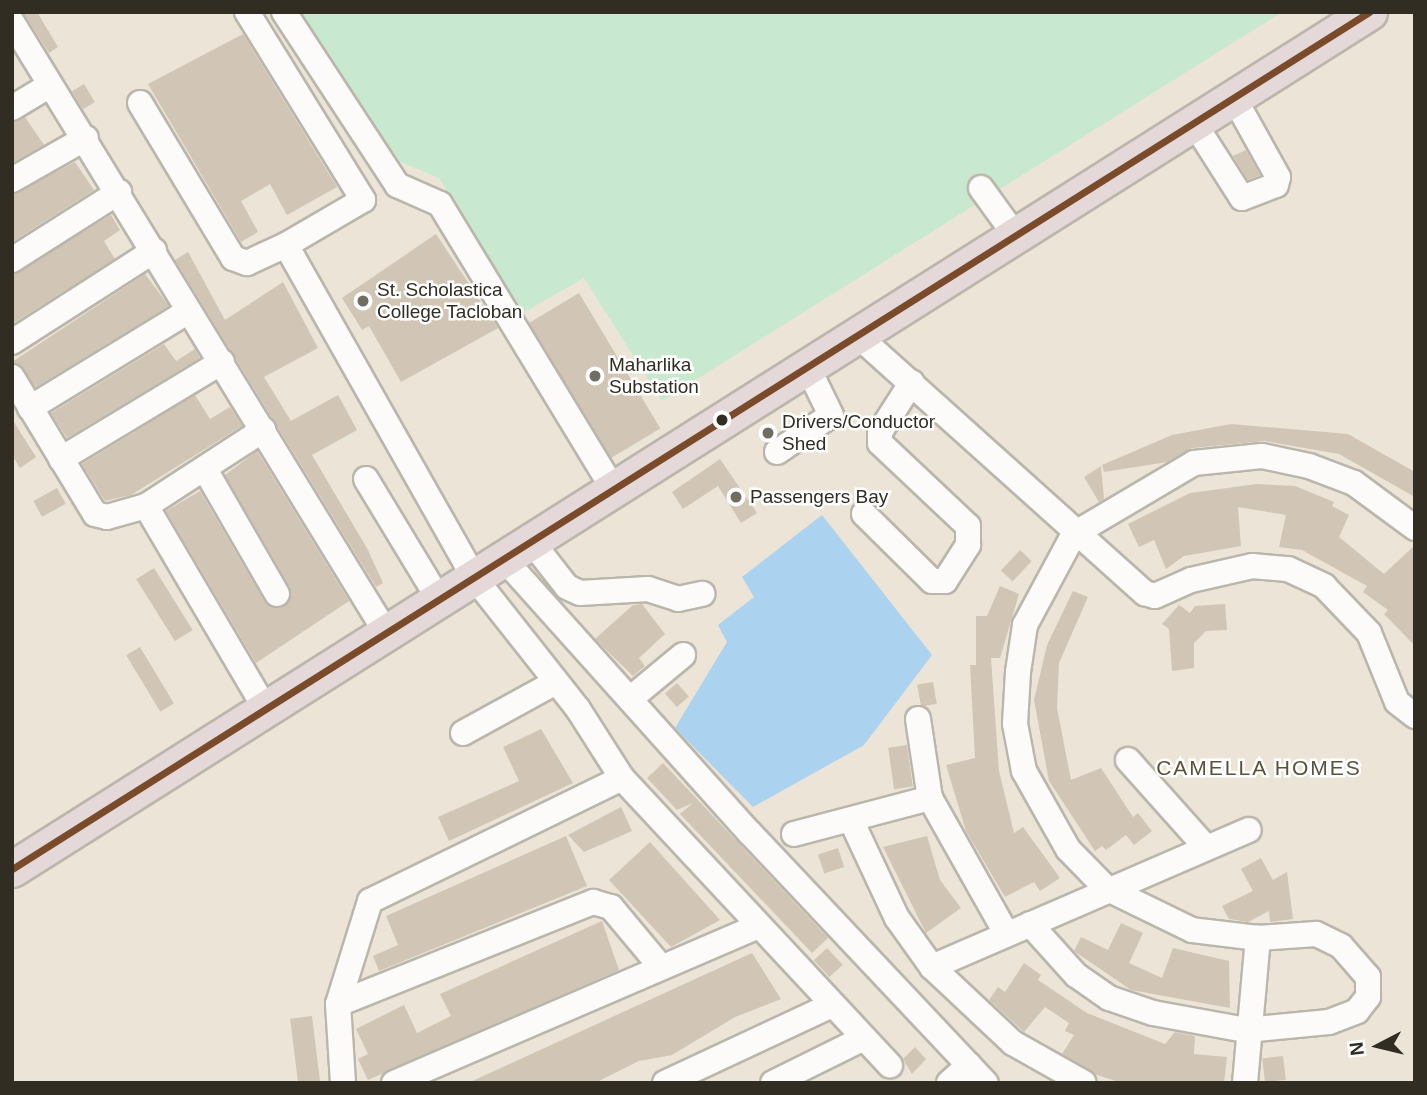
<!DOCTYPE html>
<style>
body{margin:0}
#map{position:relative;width:1427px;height:1095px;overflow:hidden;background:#ebe4d7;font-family:Arial,sans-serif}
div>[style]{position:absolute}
.green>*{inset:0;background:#c9e8d0}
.water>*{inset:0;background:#abd2ee}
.building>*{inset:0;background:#d1c6b5;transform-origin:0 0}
.roads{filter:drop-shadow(2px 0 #bbb6ac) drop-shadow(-2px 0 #bbb6ac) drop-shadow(0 2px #bbb6ac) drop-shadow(0 -2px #bbb6ac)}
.minor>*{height:24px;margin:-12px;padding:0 12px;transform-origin:12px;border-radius:12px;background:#fcfbf9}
.highway>*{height:35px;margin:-17.5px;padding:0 17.5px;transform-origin:17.5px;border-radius:17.5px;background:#e4d9d8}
.bus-1>*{height:7px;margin:-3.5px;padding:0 3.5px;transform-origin:3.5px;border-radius:3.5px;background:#7a4b2a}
.dots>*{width:19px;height:19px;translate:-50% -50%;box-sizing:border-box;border:4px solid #fff;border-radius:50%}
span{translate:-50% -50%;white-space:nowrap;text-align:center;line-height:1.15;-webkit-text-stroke:5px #fff;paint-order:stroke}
.poi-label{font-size:19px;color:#312d23}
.left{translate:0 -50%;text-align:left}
.neighbourhood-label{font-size:21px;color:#5c513d;letter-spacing:2px}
.frame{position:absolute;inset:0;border:14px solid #312d23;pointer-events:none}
.north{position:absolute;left:1343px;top:1011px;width:70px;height:70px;-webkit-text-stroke:5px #fff;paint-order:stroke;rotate:263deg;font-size:19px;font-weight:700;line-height:28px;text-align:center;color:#312d23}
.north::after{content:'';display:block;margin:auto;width:24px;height:32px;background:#312d23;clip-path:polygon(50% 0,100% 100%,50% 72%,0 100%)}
</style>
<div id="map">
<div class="green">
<div style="clip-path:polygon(301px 12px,1282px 12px,662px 401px,584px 278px,521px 314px,439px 178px,399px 161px)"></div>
</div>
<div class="water">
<div style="clip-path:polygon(822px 515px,932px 655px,864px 745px,753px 807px,675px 728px,727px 642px,718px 625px,754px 597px,742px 577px)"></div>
</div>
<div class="building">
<div style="clip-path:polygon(23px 12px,37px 12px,58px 47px,49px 53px)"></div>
<div style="clip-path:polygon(243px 34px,337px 187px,287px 215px,270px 184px,241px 201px,258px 232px,241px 242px,148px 84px)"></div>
<div style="left:84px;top:84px;width:21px;height:14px;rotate:59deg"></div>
<div style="clip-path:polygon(25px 117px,44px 145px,12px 163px,12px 123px)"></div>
<div style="clip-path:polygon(1246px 150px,1260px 175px,1248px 180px,1233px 156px)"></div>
<div style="clip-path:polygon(75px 162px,94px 190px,12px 242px,12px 195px)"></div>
<div style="clip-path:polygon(111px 215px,120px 230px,104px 241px,115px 259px,12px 324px,12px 275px)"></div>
<div style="clip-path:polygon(436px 234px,498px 328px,401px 382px,369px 326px,362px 330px,342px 298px)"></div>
<div style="clip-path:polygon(188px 252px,225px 320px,283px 282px,318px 348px,264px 377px,291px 421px,338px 395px,357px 430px,312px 455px,368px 550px,383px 583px,376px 587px,175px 260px)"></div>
<div style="clip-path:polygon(145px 274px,169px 306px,36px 387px,12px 362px)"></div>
<div style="left:579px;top:293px;width:158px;height:58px;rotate:59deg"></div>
<div style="clip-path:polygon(164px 344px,176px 361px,195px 349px,200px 358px,67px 438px,51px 413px)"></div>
<div style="clip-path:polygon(195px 395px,210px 419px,230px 407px,242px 426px,131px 495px,105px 501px,82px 464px)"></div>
<div style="clip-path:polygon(12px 419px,36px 457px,20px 468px,12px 455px)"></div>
<div style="clip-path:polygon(1231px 424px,1348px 434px,1415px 472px,1415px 497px,1339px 454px,1265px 441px,1192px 448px,1167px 462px,1104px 472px,1102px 465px,1172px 435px)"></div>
<div style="clip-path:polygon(257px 451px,349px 601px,256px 663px,166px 511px,200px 491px,264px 601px,285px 606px,290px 587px,225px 475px)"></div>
<div style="clip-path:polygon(720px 459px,757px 513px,741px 523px,718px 486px,683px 509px,672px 492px)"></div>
<div style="clip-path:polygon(1101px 466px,1104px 499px,1099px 502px,1084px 477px)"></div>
<div style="clip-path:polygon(1257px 484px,1295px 486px,1334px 502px,1332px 506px,1349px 515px,1339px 537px,1384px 574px,1415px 545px,1415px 646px,1384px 614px,1388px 610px,1363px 592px,1367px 586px,1302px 550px,1279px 547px,1286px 515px,1238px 507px,1241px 546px,1184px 556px,1166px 569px,1154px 540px,1139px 547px,1128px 524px,1190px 493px)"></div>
<div style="left:57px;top:488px;width:18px;height:27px;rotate:61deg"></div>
<div style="left:1020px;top:550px;width:16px;height:28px;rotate:43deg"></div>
<div style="left:154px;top:568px;width:73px;height:21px;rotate:58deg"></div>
<div style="clip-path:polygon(1000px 586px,1019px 594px,1000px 658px,991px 658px,999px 771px,1014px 833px,1023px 827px,1060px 878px,1040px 891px,1034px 882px,1005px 897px,966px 831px,946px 765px,975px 758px,970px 665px,976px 665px,976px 616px,987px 616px)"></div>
<div style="clip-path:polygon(1073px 591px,1088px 597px,1059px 663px,1057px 708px,1071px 780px,1101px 768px,1133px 817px,1138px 813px,1152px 831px,1134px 845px,1126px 835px,1106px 850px,1102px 846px,1095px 851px,1049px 781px,1034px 700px,1047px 645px)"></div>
<div style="clip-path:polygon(642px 604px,665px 634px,639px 658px,645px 666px,633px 676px,595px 639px,633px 605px)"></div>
<div style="clip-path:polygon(1225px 604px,1227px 630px,1206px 631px,1194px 643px,1194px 668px,1172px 671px,1169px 629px,1162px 624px,1179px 605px,1190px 613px,1195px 606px)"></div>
<div style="left:140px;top:647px;width:66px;height:16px;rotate:59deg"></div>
<div style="left:933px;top:682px;width:22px;height:16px;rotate:80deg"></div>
<div style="left:677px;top:683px;width:18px;height:16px;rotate:49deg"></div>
<div style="clip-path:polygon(541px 729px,573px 783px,449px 841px,438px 817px,519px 781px,503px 747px)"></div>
<div style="left:907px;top:745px;width:42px;height:19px;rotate:82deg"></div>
<div style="clip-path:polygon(663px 763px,828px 938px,812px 953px,680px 814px,693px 803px,677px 810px,647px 778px)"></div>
<div style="clip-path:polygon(621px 807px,632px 831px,584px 852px,568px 835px)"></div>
<div style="clip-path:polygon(566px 836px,587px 886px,379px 971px,373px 956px,398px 945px,386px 916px)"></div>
<div style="clip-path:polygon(927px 836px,940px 880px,961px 908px,926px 933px,883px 847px)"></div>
<div style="clip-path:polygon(650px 842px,720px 920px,671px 947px,609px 880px)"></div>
<div style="left:838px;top:848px;width:20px;height:21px;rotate:72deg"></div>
<div style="clip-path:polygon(1261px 858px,1273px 880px,1287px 872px,1293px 919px,1270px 922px,1269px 911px,1248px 922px,1229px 919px,1222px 906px,1253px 891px,1241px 869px)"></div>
<div style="clip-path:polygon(602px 921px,619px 970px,368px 1080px,358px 1059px,368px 1054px,356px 1029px,404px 1005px,417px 1033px,451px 1016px,440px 994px)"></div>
<div style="clip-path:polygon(1121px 923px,1143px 933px,1129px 963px,1162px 978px,1173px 948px,1229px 961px,1230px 1008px,1131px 990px,1074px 951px,1081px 937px,1108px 950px)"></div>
<div style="left:827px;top:948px;width:23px;height:18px;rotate:47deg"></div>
<div style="clip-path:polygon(752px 953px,781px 999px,735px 1017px,672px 1055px,639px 1061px,595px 1083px,468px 1083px)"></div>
<div style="clip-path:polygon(1024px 963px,1041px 975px,1038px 980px,1087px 1013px,1165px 1044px,1175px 1032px,1195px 1036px,1194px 1054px,1227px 1057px,1224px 1083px,1122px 1083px,1097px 1075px,1062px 1054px,1074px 1035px,1065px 1031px,1069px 1023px,1045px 1007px,1024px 1032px,989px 1000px,998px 987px,1005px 992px)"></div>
<div style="left:312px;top:1016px;width:67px;height:22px;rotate:83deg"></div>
<div style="clip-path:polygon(915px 1047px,926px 1059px,912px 1074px,903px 1059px)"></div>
<div style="left:1283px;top:1056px;width:24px;height:21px;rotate:83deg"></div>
</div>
<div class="roads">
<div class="minor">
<div style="left:247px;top:12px;width:221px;rotate:58.3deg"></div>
<div style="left:363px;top:200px;width:89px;rotate:149.7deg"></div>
<div style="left:286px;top:245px;width:380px;rotate:60.5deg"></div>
<div style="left:473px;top:576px;width:169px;rotate:51.7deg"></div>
<div style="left:578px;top:709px;width:82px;rotate:57.5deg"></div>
<div style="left:622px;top:778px;width:393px;rotate:47deg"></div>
<div style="left:284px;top:12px;width:207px;rotate:56.8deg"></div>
<div style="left:397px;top:185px;width:47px;rotate:23.8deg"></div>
<div style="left:440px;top:204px;width:333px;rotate:58.7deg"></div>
<div style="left:12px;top:22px;width:714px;rotate:58.51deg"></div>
<div style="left:140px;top:103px;width:181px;rotate:59deg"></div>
<div style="left:233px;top:258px;width:15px;rotate:20deg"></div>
<div style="left:247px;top:263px;width:43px;rotate:-24.8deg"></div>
<div style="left:12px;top:108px;width:44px;rotate:-31.2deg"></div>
<div style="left:1194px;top:123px;width:89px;rotate:57.4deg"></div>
<div style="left:1242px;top:198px;width:36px;rotate:-21deg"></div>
<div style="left:1276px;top:185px;width:8px;rotate:-76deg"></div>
<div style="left:1278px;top:177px;width:90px;rotate:-119.1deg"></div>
<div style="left:12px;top:180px;width:85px;rotate:-29.6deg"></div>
<div style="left:981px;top:188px;width:58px;rotate:54.1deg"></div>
<div style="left:12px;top:260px;width:127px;rotate:-32.4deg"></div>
<div style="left:857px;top:335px;width:387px;rotate:41.9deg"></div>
<div style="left:1145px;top:593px;width:10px;rotate:17deg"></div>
<div style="left:1155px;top:596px;width:39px;rotate:-24deg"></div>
<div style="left:1191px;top:580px;width:63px;rotate:-12.9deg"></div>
<div style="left:1252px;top:566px;width:36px;rotate:5deg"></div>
<div style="left:1288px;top:569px;width:40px;rotate:25deg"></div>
<div style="left:1324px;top:586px;width:65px;rotate:46.2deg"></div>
<div style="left:1369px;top:633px;width:74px;rotate:67.9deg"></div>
<div style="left:1397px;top:702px;width:23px;rotate:38deg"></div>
<div style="left:12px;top:342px;width:169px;rotate:-32.7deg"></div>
<div style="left:12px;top:377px;width:160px;rotate:58.8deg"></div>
<div style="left:95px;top:514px;width:12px;rotate:14deg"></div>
<div style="left:107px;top:517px;width:41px;rotate:-15.8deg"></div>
<div style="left:146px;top:506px;width:140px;rotate:-33deg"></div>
<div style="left:30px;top:408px;width:186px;rotate:-31.4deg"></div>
<div style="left:777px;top:452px;width:65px;rotate:-34.4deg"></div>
<div style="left:831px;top:415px;width:55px;rotate:-116.1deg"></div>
<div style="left:61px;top:459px;width:188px;rotate:-31.1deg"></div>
<div style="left:206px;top:471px;width:142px;rotate:60deg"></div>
<div style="left:366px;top:479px;width:139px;rotate:58.8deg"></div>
<div style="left:146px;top:506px;width:232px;rotate:59.5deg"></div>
<div style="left:864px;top:514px;width:95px;rotate:44.6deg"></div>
<div style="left:932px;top:581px;width:13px"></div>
<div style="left:945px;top:581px;width:43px;rotate:-57.4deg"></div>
<div style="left:968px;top:545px;width:19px;rotate:-90deg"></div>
<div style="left:968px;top:526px;width:121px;rotate:-136.7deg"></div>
<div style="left:880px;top:443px;width:11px;rotate:-90deg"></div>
<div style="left:880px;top:432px;width:59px;rotate:-57.4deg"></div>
<div style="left:531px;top:541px;width:58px;rotate:52deg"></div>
<div style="left:567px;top:587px;width:14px;rotate:25deg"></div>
<div style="left:580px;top:593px;width:68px;rotate:-3.4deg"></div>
<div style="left:648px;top:589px;width:32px;rotate:18deg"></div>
<div style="left:678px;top:599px;width:25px;rotate:-12deg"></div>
<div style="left:503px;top:558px;width:370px;rotate:48.1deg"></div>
<div style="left:750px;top:833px;width:344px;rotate:46.7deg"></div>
<div style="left:630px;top:699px;width:69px;rotate:-39.7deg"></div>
<div style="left:918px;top:719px;width:80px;rotate:81.4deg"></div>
<div style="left:930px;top:798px;width:155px;rotate:60.6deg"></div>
<div style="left:463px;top:733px;width:106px;rotate:-28.7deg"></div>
<div style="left:1128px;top:760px;width:114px;rotate:48.2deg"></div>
<div style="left:851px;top:820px;width:108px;rotate:64.9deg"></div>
<div style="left:897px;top:918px;width:60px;rotate:54.5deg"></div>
<div style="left:932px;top:967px;width:111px;rotate:43.2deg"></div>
<div style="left:1013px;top:1043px;width:81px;rotate:29.4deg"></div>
<div style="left:794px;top:834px;width:141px;rotate:-14.8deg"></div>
<div style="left:1030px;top:924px;width:69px;rotate:48deg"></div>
<div style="left:1076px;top:975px;width:40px;rotate:34.9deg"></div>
<div style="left:1109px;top:998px;width:46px;rotate:18.8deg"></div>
<div style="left:1153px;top:1013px;width:95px;rotate:10.4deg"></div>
<div style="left:1246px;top:1030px;width:83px;rotate:-5.5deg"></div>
<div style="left:1329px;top:1022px;width:30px;rotate:-21deg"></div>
<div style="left:1357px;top:1011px;width:18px;rotate:-52deg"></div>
<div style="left:1368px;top:997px;width:20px;rotate:-90deg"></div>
<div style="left:1368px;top:977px;width:41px;rotate:-131.1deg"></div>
<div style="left:1341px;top:946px;width:28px;rotate:-154deg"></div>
<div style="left:1316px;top:934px;width:58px;rotate:176.1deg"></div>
<div style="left:1258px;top:938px;width:66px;rotate:-173.1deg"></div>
<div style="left:1192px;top:930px;width:96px;rotate:-154deg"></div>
<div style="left:1106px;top:888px;width:54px;rotate:-134.3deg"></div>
<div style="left:1068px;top:849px;width:90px;rotate:-119.4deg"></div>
<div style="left:1024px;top:771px;width:48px;rotate:-100.8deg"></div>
<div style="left:1015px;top:724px;width:52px;rotate:-86.7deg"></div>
<div style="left:1018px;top:672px;width:48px;rotate:-81.5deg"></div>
<div style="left:1025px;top:625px;width:103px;rotate:-61.7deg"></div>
<div style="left:1074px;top:534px;width:139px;rotate:-30.6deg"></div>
<div style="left:1194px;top:463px;width:68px;rotate:-5.9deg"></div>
<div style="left:1262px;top:456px;width:48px;rotate:12deg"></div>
<div style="left:1309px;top:466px;width:48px;rotate:20.7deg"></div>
<div style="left:1354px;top:483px;width:76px;rotate:36.4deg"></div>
<div style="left:932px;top:967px;width:345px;rotate:-23.4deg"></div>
<div style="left:338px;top:1004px;width:275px;rotate:-21.8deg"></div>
<div style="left:593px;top:902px;width:19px;rotate:16deg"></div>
<div style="left:611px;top:907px;width:78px;rotate:50.2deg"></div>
<div style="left:343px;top:1083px;width:79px;rotate:-93.6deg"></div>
<div style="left:338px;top:1004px;width:108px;rotate:-72.7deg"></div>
<div style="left:370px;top:901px;width:280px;rotate:-26deg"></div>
<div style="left:394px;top:1083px;width:397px;rotate:-23.3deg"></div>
<div style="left:665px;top:1083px;width:184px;rotate:-25deg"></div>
<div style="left:773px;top:1083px;width:97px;rotate:-26.3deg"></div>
<div style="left:949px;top:1083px;width:27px;rotate:-42deg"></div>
<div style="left:1245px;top:1083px;width:146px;rotate:-84.9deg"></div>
</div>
<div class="highway">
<div style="left:12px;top:869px;width:1605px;rotate:-32.27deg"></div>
</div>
</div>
<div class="bus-1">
<div style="left:12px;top:869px;width:1605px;rotate:-32.27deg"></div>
</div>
<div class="dots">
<div style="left:363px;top:301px;background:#726d62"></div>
<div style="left:595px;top:376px;background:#726d62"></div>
<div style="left:722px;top:420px;background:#312d23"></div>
<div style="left:768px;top:433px;background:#726d62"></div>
<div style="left:736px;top:497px;background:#726d62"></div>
</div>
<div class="poi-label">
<span class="left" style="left:377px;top:301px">St. Scholastica<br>College Tacloban</span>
<span class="left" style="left:609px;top:376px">Maharlika<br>Substation</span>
<span class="left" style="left:782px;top:433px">Drivers/Conductor<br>Shed</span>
<span class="left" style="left:750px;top:497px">Passengers Bay</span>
</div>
<div class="neighbourhood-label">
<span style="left:1259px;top:768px">CAMELLA HOMES</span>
</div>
<div class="frame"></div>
<div class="north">N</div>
</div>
